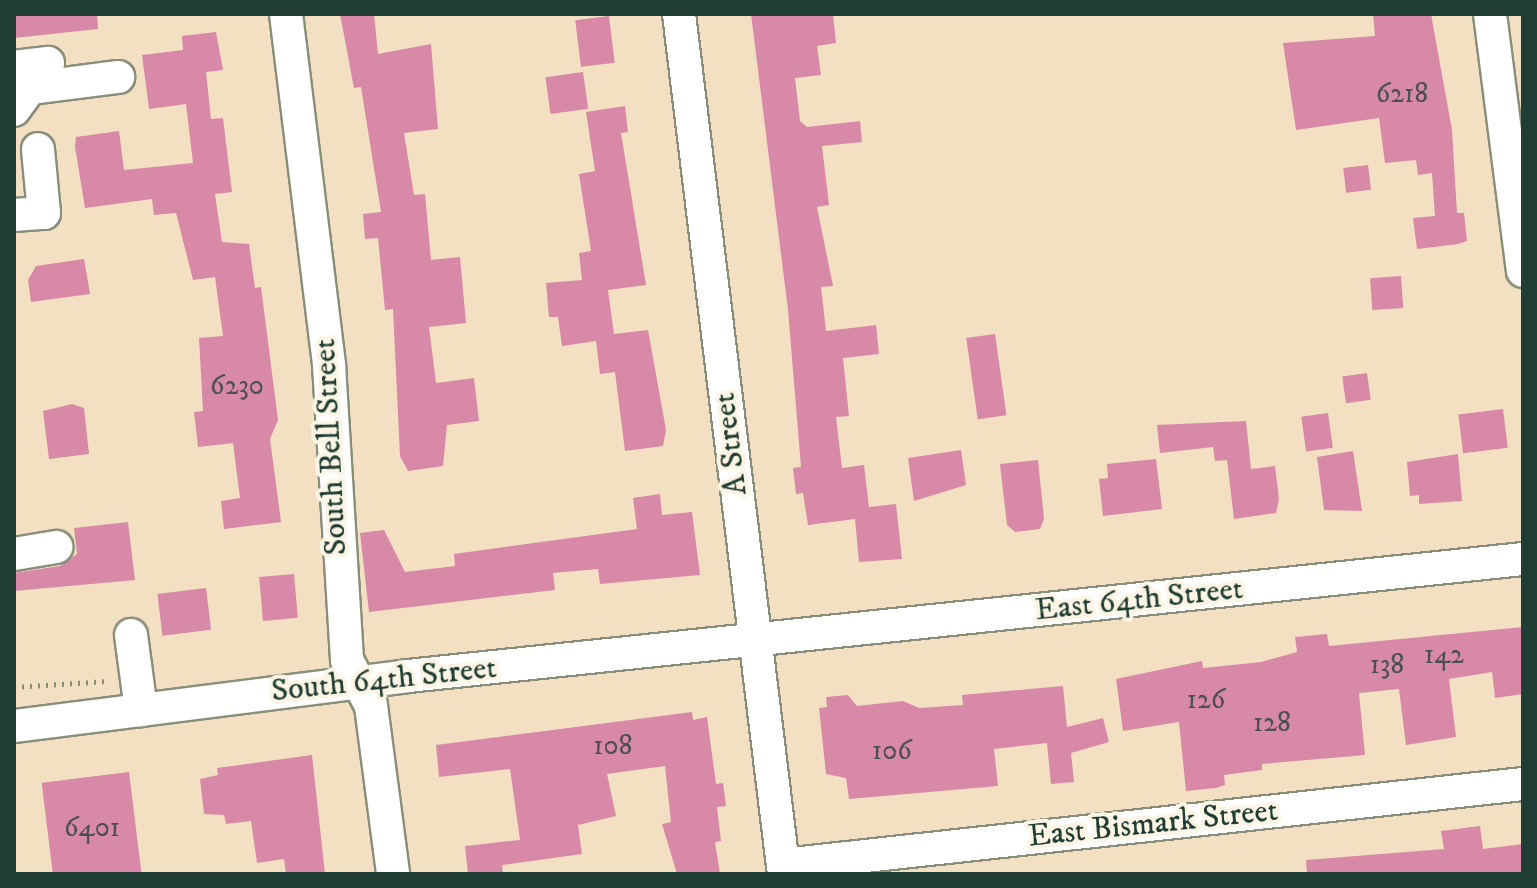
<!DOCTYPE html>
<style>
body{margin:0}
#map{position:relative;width:1537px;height:888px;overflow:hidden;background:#f3dfc1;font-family:"IM FELL DW Pica",serif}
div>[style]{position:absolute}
.building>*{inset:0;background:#d889a8;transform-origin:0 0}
.path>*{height:5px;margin-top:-2.5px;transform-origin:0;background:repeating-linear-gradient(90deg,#898e7a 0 2px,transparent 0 8px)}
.roads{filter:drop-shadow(2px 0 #898e7a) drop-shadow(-2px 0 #898e7a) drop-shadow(0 2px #898e7a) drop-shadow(0 -2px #898e7a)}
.minor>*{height:32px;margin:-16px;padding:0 16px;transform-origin:16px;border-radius:16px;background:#fff}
span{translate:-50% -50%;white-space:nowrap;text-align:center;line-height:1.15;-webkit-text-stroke:8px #fcf5e5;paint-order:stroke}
.number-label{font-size:28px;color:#4d5051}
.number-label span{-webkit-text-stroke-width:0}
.street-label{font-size:32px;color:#1f3d34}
.frame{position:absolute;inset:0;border:16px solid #1f3d34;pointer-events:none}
</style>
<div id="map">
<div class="building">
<div style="clip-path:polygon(14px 14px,97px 14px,98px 29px,14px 38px)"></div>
<div style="clip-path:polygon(340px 14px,374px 14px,378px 54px,431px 44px,438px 129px,404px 133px,414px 195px,425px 194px,431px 260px,460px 257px,466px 323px,429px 327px,436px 383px,474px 378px,479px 421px,447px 425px,443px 466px,408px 471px,400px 456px,393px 309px,385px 310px,378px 238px,365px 239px,363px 214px,381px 212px,361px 87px,354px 88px)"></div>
<div style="clip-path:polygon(751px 14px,833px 14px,836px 43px,817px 46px,821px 75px,795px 78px,800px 121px,807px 127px,860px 121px,862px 142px,822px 146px,829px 205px,817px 207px,833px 286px,821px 287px,826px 331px,876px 325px,879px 354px,843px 358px,849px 416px,836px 417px,842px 468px,864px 465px,869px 507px,896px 504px,902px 559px,859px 562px,855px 519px,808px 525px,803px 493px,796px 494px,793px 468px,801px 467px,788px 310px)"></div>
<div style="clip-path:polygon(1373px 14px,1431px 14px,1452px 130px,1457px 213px,1464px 213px,1467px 241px,1458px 244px,1417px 249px,1413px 218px,1435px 216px,1432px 173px,1418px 175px,1416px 160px,1385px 163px,1379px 118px,1296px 130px,1283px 43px,1375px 36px)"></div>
<div style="left:609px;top:16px;width:47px;height:34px;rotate:83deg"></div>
<div style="clip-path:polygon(216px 32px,223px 70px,206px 72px,211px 119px,223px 118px,232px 192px,215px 194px,222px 242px,249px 244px,255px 288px,261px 287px,278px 420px,270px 439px,281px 522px,224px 529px,221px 501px,240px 498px,233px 443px,198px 447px,194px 412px,203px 411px,199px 338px,223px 336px,215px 277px,193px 280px,176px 213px,154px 215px,152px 199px,85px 208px,75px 147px,76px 137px,119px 131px,124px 170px,193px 163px,186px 104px,149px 109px,142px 55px,183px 50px,182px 36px)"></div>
<div style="left:583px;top:72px;width:37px;height:38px;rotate:82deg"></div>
<div style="clip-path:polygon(625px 106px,628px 132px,621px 133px,646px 285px,608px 290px,614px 334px,648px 330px,666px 430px,663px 446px,625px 451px,615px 372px,600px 374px,596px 341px,562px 346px,558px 317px,549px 317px,546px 283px,582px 280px,579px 253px,591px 251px,579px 174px,595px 171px,586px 112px)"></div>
<div style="left:1368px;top:165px;width:25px;height:25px;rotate:83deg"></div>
<div style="clip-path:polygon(84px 259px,90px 294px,31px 302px,28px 280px,36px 266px)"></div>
<div style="left:1401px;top:276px;width:32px;height:31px;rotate:86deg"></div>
<div style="left:995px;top:334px;width:82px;height:29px;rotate:82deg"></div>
<div style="left:1367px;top:373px;width:27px;height:25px;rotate:82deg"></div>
<div style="clip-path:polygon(72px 404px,84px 408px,89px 454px,49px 459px,43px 411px)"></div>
<div style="left:1503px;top:409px;width:39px;height:45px;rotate:83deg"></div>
<div style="left:1328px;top:413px;width:35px;height:27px;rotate:82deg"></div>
<div style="clip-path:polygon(1246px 421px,1251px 469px,1275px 466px,1279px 499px,1276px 513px,1234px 519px,1227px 460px,1215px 461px,1213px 447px,1160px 453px,1157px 425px)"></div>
<div style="clip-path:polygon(961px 450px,966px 485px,914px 501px,908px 458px)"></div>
<div style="clip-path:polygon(1353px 451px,1362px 511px,1324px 510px,1317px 457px)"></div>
<div style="clip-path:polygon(1458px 454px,1462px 501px,1419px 504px,1419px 495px,1410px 496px,1407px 462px)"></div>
<div style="clip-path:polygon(1156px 459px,1162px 509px,1103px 516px,1099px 479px,1108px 478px,1107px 464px)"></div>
<div style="clip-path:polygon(1038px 460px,1044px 519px,1040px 529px,1015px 532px,1007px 525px,1000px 464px)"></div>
<div style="clip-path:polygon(660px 494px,662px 515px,692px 512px,700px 575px,600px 584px,598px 569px,553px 573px,555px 590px,369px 612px,360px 533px,384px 530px,405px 572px,455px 566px,454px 554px,637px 529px,633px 498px)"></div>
<div style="clip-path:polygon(128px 522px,135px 580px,14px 591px,14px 573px,60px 566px,77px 554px,74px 528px)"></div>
<div style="left:294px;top:574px;width:44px;height:35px;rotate:85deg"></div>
<div style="left:206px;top:588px;width:42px;height:49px;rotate:83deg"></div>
<div style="clip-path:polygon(1523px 627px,1523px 694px,1495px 698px,1492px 672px,1449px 679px,1456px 737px,1406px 745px,1399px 689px,1359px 693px,1365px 755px,1262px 764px,1262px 770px,1224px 775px,1225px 785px,1216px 788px,1186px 791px,1179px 722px,1123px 731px,1116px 679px,1202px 661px,1203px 668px,1261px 662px,1297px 652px,1295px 637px,1327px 634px,1329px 646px)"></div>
<div style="clip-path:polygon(1063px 686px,1067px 727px,1103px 718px,1109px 742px,1071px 753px,1074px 782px,1051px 784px,1047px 743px,994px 749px,998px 786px,849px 799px,846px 778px,826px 774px,819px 708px,827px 707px,826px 697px,848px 695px,857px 706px,903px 701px,919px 708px,963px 705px,962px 695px)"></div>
<div style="clip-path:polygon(692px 712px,693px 720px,707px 717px,716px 784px,723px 783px,726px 806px,717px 807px,721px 841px,715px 842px,720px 874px,677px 874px,662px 824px,671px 822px,665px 766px,607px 774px,616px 816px,578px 825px,582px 854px,502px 865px,503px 874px,468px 874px,465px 846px,520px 840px,510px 769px,439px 777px,436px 745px)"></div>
<div style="clip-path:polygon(312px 755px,325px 874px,286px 874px,284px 859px,257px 863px,251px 821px,226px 824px,224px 815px,204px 814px,200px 779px,218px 775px,217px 768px)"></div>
<div style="left:129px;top:772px;width:103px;height:88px;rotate:83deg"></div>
<div style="clip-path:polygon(1480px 826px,1483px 849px,1523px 844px,1523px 874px,1307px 874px,1306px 860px,1444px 849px,1441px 831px)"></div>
</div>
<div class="path">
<div style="left:14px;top:687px;width:94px;rotate:-3.7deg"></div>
</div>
<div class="roads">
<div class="minor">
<div style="left:286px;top:14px;width:354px;rotate:83deg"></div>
<div style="left:329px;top:365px;width:296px;rotate:86.5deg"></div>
<div style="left:347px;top:660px;width:52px;rotate:62.4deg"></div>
<div style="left:371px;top:706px;width:169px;rotate:82.5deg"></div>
<div style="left:679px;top:14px;width:866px;rotate:83.04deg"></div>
<div style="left:1490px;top:14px;width:259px;rotate:82.7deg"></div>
<div style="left:14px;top:67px;width:34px;rotate:-7deg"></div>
<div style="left:48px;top:63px;width:58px;rotate:125.9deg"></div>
<div style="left:32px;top:88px;width:87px;rotate:-7.3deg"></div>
<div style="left:14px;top:215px;width:30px;rotate:-4deg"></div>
<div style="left:44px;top:213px;width:64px;rotate:-95.4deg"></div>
<div style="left:14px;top:554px;width:43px;rotate:-9.5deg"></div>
<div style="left:131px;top:635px;width:76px;rotate:82.4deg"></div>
<div style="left:14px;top:726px;width:397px;rotate:-7.2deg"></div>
<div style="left:408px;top:676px;width:1121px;rotate:-5.99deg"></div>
<div style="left:783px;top:865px;width:744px;rotate:-6.25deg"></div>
</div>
</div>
<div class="number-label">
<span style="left:1402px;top:94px">6218</span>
<span style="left:237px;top:386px">6230</span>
<span style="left:1444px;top:655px">142</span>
<span style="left:1387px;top:665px">138</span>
<span style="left:1206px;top:700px">126</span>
<span style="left:1272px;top:723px">128</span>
<span style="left:613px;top:746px">108</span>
<span style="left:892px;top:751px">106</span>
<span style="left:92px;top:828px">6401</span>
</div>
<div class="street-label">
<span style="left:731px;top:444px;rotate:-97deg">A Street</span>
<span style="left:331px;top:447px;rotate:-93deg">South Bell Street</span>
<span style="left:1139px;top:600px;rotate:-6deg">East 64th Street</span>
<span style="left:384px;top:680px;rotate:-6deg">South 64th Street</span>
<span style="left:1153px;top:824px;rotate:-6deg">East Bismark Street</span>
</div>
<div class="frame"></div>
</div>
